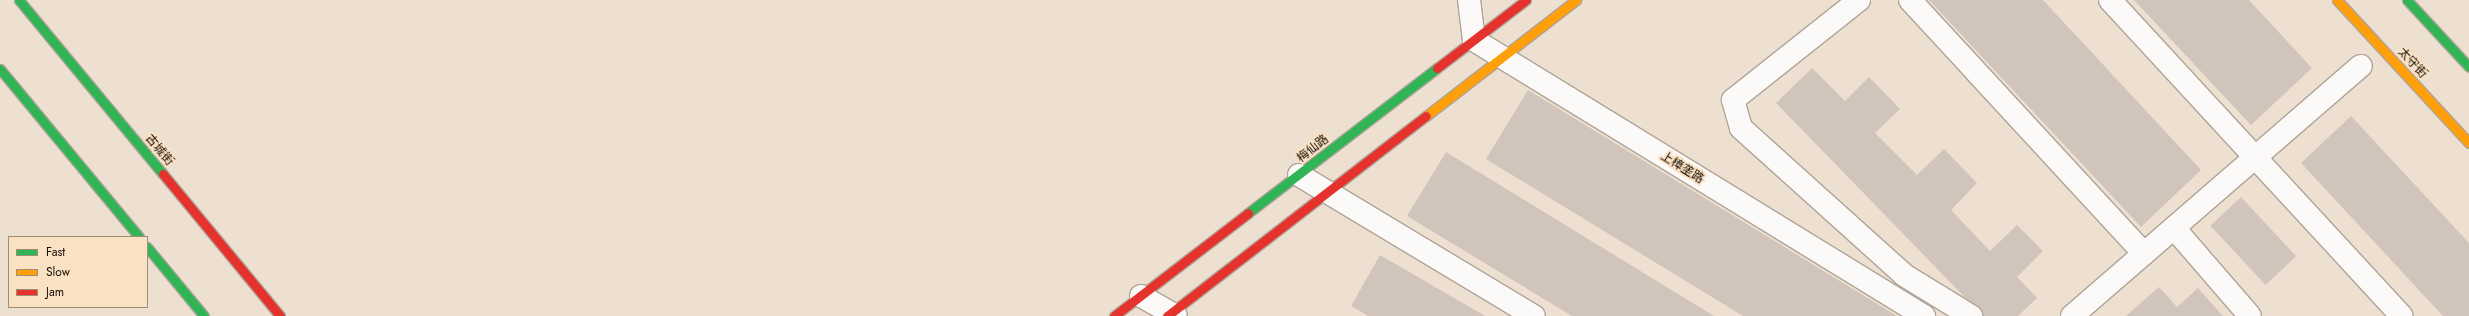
<!DOCTYPE html>
<meta charset="utf-8">
<style>
body{margin:0}
#map{position:relative;width:2469px;height:316px;overflow:hidden;background:#eee0d1;font-family:Jost,"Noto Sans SC",sans-serif}
div>[style]{position:absolute}
.building>*{inset:0;background:#d1c4bb;transform-origin:0 0}
.roads{filter:drop-shadow(1px 0 #afa498) drop-shadow(-1px 0 #afa498) drop-shadow(0 1px #afa498) drop-shadow(0 -1px #afa498)}
.street>*{height:22px;margin:-11px;padding:0 11px;transform-origin:11px;border-radius:11px;background:#fcfaf8}
.fast>*{height:9px;margin:-4.5px;padding:0 4.5px;transform-origin:4.5px;border-radius:4.5px;background:#30b455}
.slow>*{height:9px;margin:-4.5px;padding:0 4.5px;transform-origin:4.5px;border-radius:4.5px;background:#ff9f0a}
.jam>*{height:9px;margin:-4.5px;padding:0 4.5px;transform-origin:4.5px;border-radius:4.5px;background:#e5322d}
span{translate:-50% -50%;white-space:nowrap;text-align:center;line-height:1.15;-webkit-text-stroke:4px #fbe1c4;paint-order:stroke}
.street-label{font-size:12px;color:#160e05}
.legend{position:absolute;left:8px;top:236px;width:140px;height:72px;box-sizing:border-box;background:#fbe1c4;border:1px solid #9f8d78;margin:0;padding:5px 7px;list-style:none;font-size:12px;color:#160e05}
.legend li{display:flex;align-items:center;gap:8px;height:20px}
.legend b{width:20px;border:1px solid #9f8d78}
</style>
<div id="map">
<div class="building">
<div style="clip-path:polygon(1929px 0,2043px 0,2201px 170px,2141px 227px)"></div>
<div style="clip-path:polygon(2134px 0,2249px 0,2312px 68px,2251px 125px)"></div>
<div style="clip-path:polygon(1812px 68px,1845px 101px,1869px 77px,1900px 109px,1875px 133px,1917px 175px,1944px 149px,1977px 183px,1951px 210px,1990px 251px,2017px 225px,2043px 251px,2017px 277px,2037px 298px,2018px 316px,1983px 316px,1776px 103px)"></div>
<div style="clip-path:polygon(1528px 90px,1897px 316px,1743px 316px,1486px 159px)"></div>
<div style="clip-path:polygon(2351px 116px,2469px 243px,2469px 316px,2443px 316px,2301px 163px)"></div>
<div style="clip-path:polygon(1446px 152px,1714px 316px,1572px 316px,1407px 216px)"></div>
<div style="left:2241px;top:197px;width:81px;height:42px;rotate:47deg"></div>
<div style="clip-path:polygon(1380px 255px,1485px 316px,1368px 316px,1351px 306px)"></div>
<div style="clip-path:polygon(2159px 287px,2177px 307px,2198px 288px,2223px 316px,2126px 316px)"></div>
</div>
<div class="roads">
<div class="street">
<div style="left:1469px;top:0;width:40px;rotate:82.9deg"></div>
<div style="left:1474px;top:40px;width:528px;rotate:31.52deg"></div>
<div style="left:1859px;top:0;width:161px;rotate:141.6deg"></div>
<div style="left:1733px;top:100px;width:29px;rotate:74deg"></div>
<div style="left:1741px;top:128px;width:219px;rotate:42deg"></div>
<div style="left:1904px;top:275px;width:79px;rotate:31.5deg"></div>
<div style="left:1910px;top:0;width:345px;rotate:47.3deg"></div>
<div style="left:2110px;top:0;width:430px;rotate:47.3deg"></div>
<div style="left:1299px;top:175px;width:274px;rotate:31deg"></div>
<div style="left:2174px;top:228px;width:116px;rotate:49.2deg"></div>
<div style="left:1141px;top:296px;width:40px;rotate:29.7deg"></div>
<div style="left:2072px;top:316px;width:382px;rotate:-40.9deg"></div>
</div>
<div class="fast">
<div style="left:19px;top:0;width:226px;rotate:50.4deg"></div>
<div style="left:2407px;top:0;width:91px;rotate:47.2deg"></div>
<div style="left:0;top:69px;width:218px;rotate:50.4deg"></div>
<div style="left:1248px;top:213px;width:238px;rotate:-37.5deg"></div>
<div style="left:147px;top:247px;width:89px;rotate:50.4deg"></div>
</div>
<div class="slow">
<div style="left:2337px;top:0;width:195px;rotate:47.3deg"></div>
<div style="left:1426px;top:116px;width:190px;rotate:-37.7deg"></div>
</div>
<div class="jam">
<div style="left:1437px;top:68px;width:112px;rotate:-37.4deg"></div>
<div style="left:163px;top:174px;width:184px;rotate:50.5deg"></div>
<div style="left:1114px;top:316px;width:169px;rotate:-37.5deg"></div>
<div style="left:1167px;top:316px;width:327px;rotate:-37.7deg"></div>
</div>
</div>
<div class="street-label">
<span style="left:2412px;top:63px;rotate:47deg">太守街</span>
<span style="left:1313px;top:149px;rotate:-38deg">梅仙路</span>
<span style="left:159px;top:150px;rotate:50deg">古城街</span>
<span style="left:1682px;top:168px;rotate:32deg">上樟垄路</span>
</div>
<ul class="legend">
<li><b style="height:5px;background:#30b455"></b>Fast</li>
<li><b style="height:5px;background:#ff9f0a"></b>Slow</li>
<li><b style="height:5px;background:#e5322d"></b>Jam</li>
</ul>
</div>
